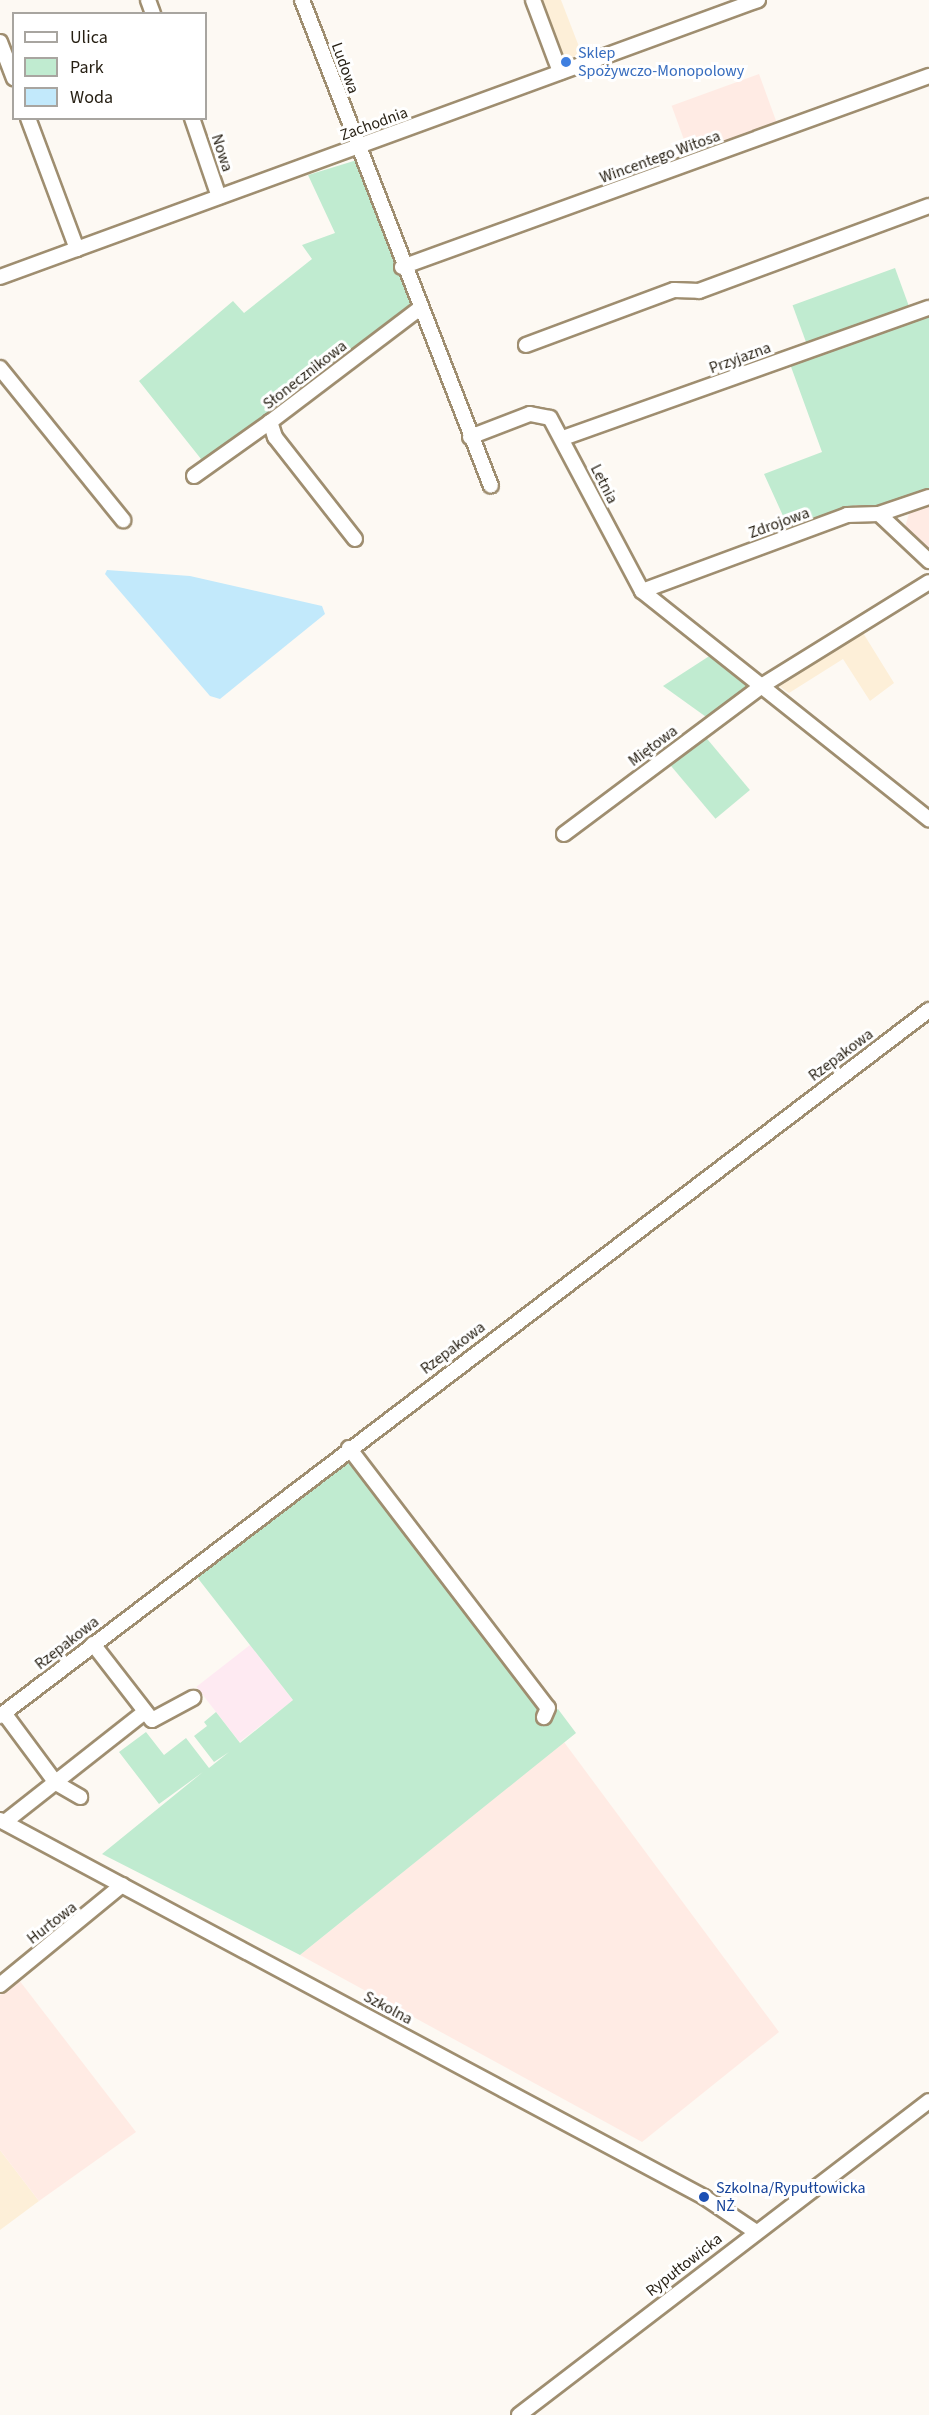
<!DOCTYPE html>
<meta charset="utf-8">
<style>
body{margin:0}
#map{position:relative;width:929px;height:2415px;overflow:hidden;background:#fdf9f3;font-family:"Source Sans 3",sans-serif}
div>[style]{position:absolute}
.built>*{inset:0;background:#fdefd8}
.industrial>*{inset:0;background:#ffebe4;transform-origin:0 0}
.education>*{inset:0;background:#feeaf2;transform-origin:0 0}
.green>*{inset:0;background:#c0ebd0;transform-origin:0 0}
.water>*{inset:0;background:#c2e9fb}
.roads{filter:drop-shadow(2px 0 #9f8e70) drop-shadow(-2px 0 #9f8e70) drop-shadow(0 2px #9f8e70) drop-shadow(0 -2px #9f8e70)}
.minor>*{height:14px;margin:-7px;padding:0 7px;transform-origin:7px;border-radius:7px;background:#fff}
.dots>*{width:16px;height:16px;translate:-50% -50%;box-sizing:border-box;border:3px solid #fff;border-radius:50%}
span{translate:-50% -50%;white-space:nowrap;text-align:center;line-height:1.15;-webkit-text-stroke:6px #fff;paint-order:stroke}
.shop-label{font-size:16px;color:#366cbe}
.left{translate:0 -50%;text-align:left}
.street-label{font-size:16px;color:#251e12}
.transit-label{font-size:16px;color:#164399}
.legend{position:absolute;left:12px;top:12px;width:195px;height:108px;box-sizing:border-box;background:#fff;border:2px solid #a8a5a0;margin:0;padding:8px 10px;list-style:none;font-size:18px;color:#251e12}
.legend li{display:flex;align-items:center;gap:12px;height:30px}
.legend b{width:30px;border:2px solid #a8a5a0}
</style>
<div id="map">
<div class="built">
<div style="clip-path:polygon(539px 0,561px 0,583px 57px,562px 65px)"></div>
<div style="clip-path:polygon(860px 628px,894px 683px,870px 701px,843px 659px,789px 693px,773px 682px)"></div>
<div style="clip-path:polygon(0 2150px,39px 2201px,0 2230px)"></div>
</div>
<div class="industrial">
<div style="left:759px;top:74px;width:54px;height:93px;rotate:70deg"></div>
<div style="clip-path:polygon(929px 503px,929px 552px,904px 531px,910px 510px)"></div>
<div style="clip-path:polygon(564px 1742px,779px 2032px,642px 2142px,300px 1955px)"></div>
<div style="clip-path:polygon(19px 1980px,136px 2132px,39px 2201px,0 2150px,0 1995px)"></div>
</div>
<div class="education">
<div style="left:250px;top:1645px;width:70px;height:68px;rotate:52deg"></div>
</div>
<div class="green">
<div style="clip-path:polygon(357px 160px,413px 305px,205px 464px,139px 381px,233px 301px,244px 313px,312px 259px,302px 245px,335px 233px,308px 175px)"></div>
<div style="left:895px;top:268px;width:40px;height:109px;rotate:70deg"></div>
<div style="clip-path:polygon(929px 316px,929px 494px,883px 507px,856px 505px,789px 529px,764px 474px,822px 452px,790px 364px)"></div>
<div style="clip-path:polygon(714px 653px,754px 684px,709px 719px,663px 686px)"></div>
<div style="left:703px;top:734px;width:73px;height:45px;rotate:50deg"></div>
<div style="clip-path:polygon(346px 1453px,548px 1716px,558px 1709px,576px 1733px,300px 1955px,102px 1854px,203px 1772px,159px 1804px,119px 1752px,146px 1732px,164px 1755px,186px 1738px,209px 1768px,229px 1752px,214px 1762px,194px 1736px,207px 1726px,204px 1722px,216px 1712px,240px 1743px,293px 1700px,193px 1572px)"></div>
</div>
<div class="water">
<div style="clip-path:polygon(107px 570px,190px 576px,322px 606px,325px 614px,220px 699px,210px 696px,105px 574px)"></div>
</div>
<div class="roads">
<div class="minor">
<div style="left:148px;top:0;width:15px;rotate:70deg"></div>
<div style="left:302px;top:0;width:521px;rotate:68.75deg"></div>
<div style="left:533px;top:0;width:77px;rotate:69.4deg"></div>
<div style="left:0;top:42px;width:39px;rotate:69deg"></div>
<div style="left:28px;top:118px;width:140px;rotate:69.5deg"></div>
<div style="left:192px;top:118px;width:83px;rotate:71.1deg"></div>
<div style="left:402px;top:267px;width:561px;rotate:-19.92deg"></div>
<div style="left:0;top:277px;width:807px;rotate:-20.07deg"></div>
<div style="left:526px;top:345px;width:158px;rotate:-20.4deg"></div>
<div style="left:674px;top:290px;width:25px;rotate:2deg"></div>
<div style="left:699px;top:291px;width:245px;rotate:-20.3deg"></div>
<div style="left:0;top:368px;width:196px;rotate:51deg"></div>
<div style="left:470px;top:437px;width:64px;rotate:-21deg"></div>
<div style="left:530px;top:414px;width:20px;rotate:11deg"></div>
<div style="left:550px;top:418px;width:196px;rotate:62deg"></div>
<div style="left:642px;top:591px;width:367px;rotate:38.5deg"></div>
<div style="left:563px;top:438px;width:388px;rotate:-19.6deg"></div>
<div style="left:194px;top:476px;width:93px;rotate:-35.4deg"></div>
<div style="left:879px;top:514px;width:69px;rotate:43.2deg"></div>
<div style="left:355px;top:539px;width:130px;rotate:-128.1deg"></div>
<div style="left:275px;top:437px;width:16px;rotate:-108deg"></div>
<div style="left:270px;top:422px;width:187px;rotate:-37.2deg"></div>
<div style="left:642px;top:591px;width:219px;rotate:-20.3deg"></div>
<div style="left:847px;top:515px;width:32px;rotate:-2deg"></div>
<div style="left:879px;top:514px;width:53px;rotate:-18.8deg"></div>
<div style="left:564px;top:834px;width:249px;rotate:-36.8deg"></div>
<div style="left:763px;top:685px;width:195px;rotate:-31.8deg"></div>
<div style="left:349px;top:1448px;width:327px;rotate:52.6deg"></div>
<div style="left:548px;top:1708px;width:10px;rotate:114deg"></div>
<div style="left:93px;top:1644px;width:96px;rotate:52.2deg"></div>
<div style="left:152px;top:1720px;width:47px;rotate:-28.2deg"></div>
<div style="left:4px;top:1713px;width:87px;rotate:53.4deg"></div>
<div style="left:56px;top:1783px;width:28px;rotate:30deg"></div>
<div style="left:0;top:1716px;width:1167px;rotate:-37.23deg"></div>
<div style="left:0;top:1820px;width:799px;rotate:28.17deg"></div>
<div style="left:704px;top:2197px;width:63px;rotate:33.9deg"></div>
<div style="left:5px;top:1822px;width:178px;rotate:-38.2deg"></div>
<div style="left:0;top:1985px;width:158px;rotate:-39.3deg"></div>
<div style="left:519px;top:2415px;width:516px;rotate:-37.45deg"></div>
</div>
</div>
<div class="dots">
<div style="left:566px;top:62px;background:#3f7fe0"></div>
<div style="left:704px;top:2197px;background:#1a4fb4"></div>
</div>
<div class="shop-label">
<span class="left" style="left:578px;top:62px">Sklep<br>Spożywczo-Monopolowy</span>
</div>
<div class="street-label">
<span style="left:345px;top:68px;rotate:70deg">Ludowa</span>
<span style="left:374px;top:124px;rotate:-20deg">Zachodnia</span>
<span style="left:222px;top:153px;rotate:72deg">Nowa</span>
<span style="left:660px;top:157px;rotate:-20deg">Wincentego Witosa</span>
<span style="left:740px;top:358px;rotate:-20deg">Przyjazna</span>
<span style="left:305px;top:375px;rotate:-38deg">Słonecznikowa</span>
<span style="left:604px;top:484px;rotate:63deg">Letnia</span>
<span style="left:779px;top:523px;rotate:-20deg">Zdrojowa</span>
<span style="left:653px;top:746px;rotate:-37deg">Miętowa</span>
<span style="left:841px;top:1055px;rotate:-37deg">Rzepakowa</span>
<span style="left:453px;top:1348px;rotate:-37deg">Rzepakowa</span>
<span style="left:67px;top:1643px;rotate:-38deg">Rzepakowa</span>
<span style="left:52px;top:1923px;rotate:-38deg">Hurtowa</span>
<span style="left:388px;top:2008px;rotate:28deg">Szkolna</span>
<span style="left:684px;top:2265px;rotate:-38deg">Rypułtowicka</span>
</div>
<div class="transit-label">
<span class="left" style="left:716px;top:2197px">Szkolna/Rypułtowicka<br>NŻ</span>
</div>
<ul class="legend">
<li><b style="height:8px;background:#fff"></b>Ulica</li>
<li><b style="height:16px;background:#c0ebd0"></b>Park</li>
<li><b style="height:16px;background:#c2e9fb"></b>Woda</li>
</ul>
</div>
